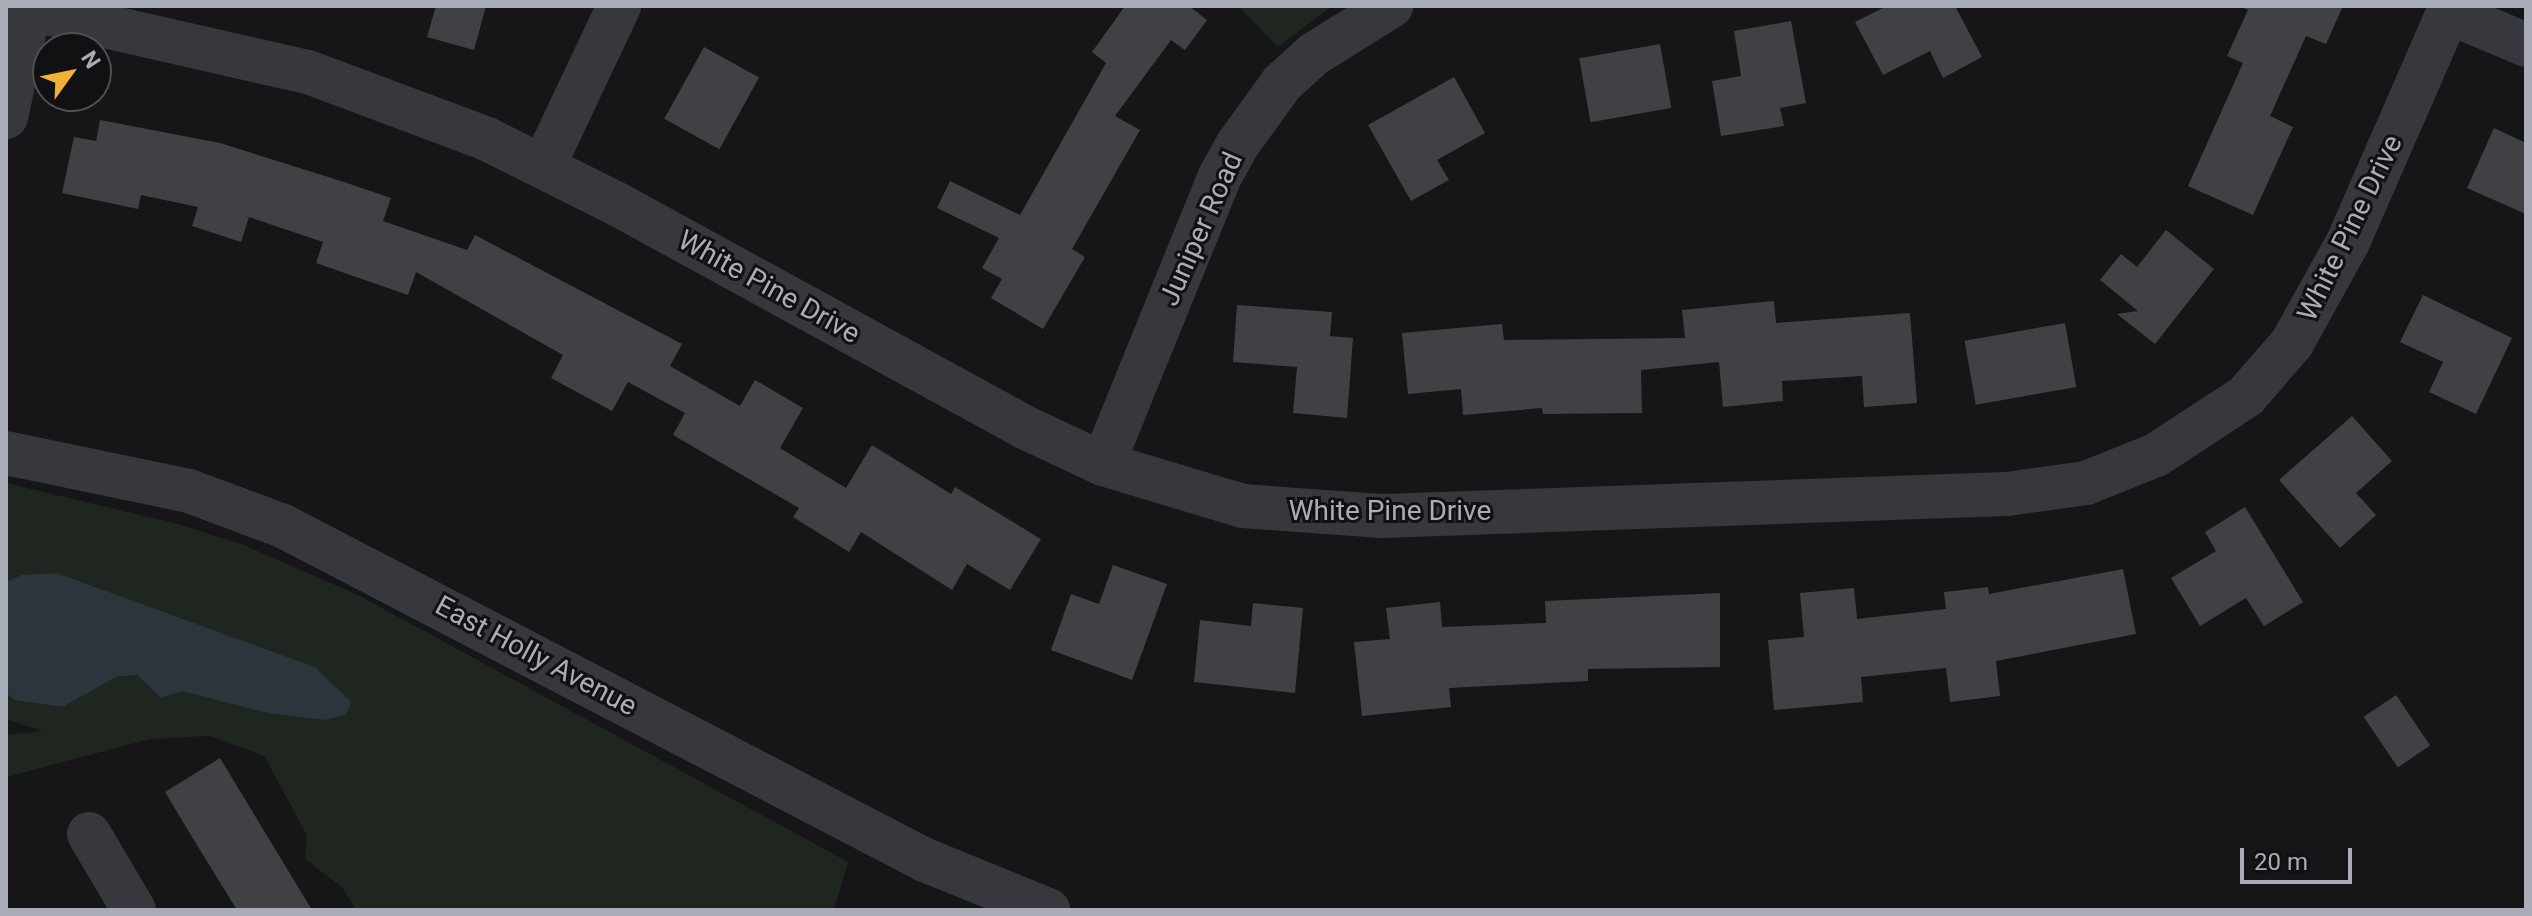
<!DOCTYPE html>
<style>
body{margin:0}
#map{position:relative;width:2532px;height:916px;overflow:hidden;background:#161618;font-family:Roboto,sans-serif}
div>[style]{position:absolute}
.green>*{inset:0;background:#1e261f}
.water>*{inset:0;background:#2c353c}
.building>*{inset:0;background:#404145;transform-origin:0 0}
.minor>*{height:44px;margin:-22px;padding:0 22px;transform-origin:22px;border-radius:22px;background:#37383d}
.tertiary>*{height:44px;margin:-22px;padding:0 22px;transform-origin:22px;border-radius:22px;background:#37383d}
span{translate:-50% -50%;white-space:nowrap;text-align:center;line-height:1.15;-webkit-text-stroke:6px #111113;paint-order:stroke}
.street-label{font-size:28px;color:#a8adb8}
.frame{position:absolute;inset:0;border:8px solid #a8adb8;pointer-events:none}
.north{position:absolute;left:32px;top:32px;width:80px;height:80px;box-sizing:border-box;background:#111113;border:2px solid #4d4f55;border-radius:50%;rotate:57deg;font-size:22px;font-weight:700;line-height:32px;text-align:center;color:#a8adb8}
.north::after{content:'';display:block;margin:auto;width:28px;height:36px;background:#f2b134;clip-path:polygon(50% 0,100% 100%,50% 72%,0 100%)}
.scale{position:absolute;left:2240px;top:848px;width:112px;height:36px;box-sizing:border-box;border:4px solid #a8adb8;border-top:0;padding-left:10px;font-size:24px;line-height:28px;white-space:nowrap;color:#a8adb8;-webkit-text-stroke:6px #111113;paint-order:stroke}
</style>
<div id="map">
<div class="green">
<div style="clip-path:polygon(1238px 6px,1332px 6px,1278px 47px)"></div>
<div style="clip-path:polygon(6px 483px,178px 524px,244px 545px,360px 596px,848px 862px,834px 910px,356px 910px,342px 887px,305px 859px,307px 835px,264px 756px,210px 736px,150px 739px,6px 777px,6px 735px,43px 731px,6px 719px,6px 693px,14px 700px,63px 707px,116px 677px,138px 675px,272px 714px,325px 720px,315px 667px,57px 573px,21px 575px,6px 582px)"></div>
</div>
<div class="water">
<div style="clip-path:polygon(57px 573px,315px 667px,351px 702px,346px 715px,325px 720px,272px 714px,182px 691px,161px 698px,137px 675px,116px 677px,63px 707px,14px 700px,6px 693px,6px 582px,21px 575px)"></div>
</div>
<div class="building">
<div style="clip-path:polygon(436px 6px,486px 6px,474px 50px,427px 37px)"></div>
<div style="clip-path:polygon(1125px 6px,1189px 6px,1207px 20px,1185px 50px,1171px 40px,1115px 116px,1140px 130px,1072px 249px,1085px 257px,1043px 329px,991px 298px,1002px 279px,982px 268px,999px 238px,937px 208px,950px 181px,1020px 215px,1106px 63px,1092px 52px)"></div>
<div style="clip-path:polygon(1887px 6px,1955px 6px,1982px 57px,1943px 78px,1930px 51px,1883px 75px,1855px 22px)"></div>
<div style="clip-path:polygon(2240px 6px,2343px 6px,2326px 44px,2306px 36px,2270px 116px,2293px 127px,2253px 215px,2188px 186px,2243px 63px,2227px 56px,2248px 10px)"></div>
<div style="clip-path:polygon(1791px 21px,1806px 103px,1780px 108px,1784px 126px,1721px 136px,1712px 81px,1741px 76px,1734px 31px)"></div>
<div style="left:1660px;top:44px;width:65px;height:82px;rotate:80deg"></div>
<div style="left:704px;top:47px;width:63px;height:82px;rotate:29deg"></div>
<div style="clip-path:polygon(1454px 77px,1485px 133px,1437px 160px,1449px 180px,1411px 201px,1368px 125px)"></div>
<div style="clip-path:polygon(100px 120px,220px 143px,344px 182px,391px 198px,383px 221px,467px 250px,475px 235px,682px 344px,670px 366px,740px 406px,755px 380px,803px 408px,780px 448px,846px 488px,872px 445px,951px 494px,955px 487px,1041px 539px,1010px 590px,967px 564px,952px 590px,861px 532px,849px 552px,793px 517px,799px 508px,673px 435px,685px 413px,628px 382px,612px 411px,551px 378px,563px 355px,416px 272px,408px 295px,316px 263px,323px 242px,249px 217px,241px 242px,192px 226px,198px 207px,141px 195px,138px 209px,62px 193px,74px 137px,96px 141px)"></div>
<div style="clip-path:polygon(2494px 128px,2526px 143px,2526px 214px,2467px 188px)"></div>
<div style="clip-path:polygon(2166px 230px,2214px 269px,2155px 344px,2117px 314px,2138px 311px,2100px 280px,2121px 254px,2137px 267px)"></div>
<div style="clip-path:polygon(2423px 295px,2512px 338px,2476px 414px,2429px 392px,2443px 362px,2400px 342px)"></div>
<div style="clip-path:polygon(1774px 301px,1776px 323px,1910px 313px,1917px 403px,1864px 407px,1862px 376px,1782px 381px,1783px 401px,1723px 407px,1719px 362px,1641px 370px,1642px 413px,1543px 414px,1542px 408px,1463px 415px,1461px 389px,1408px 394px,1402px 333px,1502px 324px,1504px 340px,1685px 338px,1682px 310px)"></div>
<div style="clip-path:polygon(1237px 305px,1332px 312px,1330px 336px,1353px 338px,1347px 418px,1293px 413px,1297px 367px,1233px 362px)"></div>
<div style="left:2065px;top:323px;width:65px;height:102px;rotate:80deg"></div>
<div style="clip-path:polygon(2352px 416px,2392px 461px,2356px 493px,2376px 515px,2340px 548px,2279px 480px)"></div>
<div style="clip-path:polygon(2245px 507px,2303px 602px,2264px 626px,2246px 598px,2200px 626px,2171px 578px,2216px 551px,2205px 532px)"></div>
<div style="clip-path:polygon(1113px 565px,1167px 584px,1132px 680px,1051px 650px,1071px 594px,1099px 604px)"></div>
<div style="clip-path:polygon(2123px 569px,2136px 634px,1996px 661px,2000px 696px,1950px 702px,1946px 668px,1861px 677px,1863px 702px,1774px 710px,1768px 640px,1804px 637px,1800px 593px,1854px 588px,1857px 619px,1946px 609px,1944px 592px,1988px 587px,1989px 594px)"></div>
<div style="clip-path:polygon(1720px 593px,1720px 667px,1588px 669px,1588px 681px,1449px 688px,1451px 707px,1362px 716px,1354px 642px,1390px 639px,1386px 608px,1440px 602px,1442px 627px,1546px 623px,1545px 601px)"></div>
<div style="clip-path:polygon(1253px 603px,1303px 608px,1295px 693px,1194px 682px,1200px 620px,1251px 626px)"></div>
<div style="left:2396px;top:695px;width:61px;height:39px;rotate:56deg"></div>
<div style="clip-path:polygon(220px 758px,312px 910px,237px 910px,192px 837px,165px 792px)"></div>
</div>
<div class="minor">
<div style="left:30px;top:9px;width:285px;rotate:12.8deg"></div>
<div style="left:308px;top:72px;width:191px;rotate:20.5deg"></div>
<div style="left:487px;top:139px;width:145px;rotate:26.6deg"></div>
<div style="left:617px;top:204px;width:464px;rotate:28.7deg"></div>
<div style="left:1024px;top:427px;width:87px;rotate:25.1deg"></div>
<div style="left:1103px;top:464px;width:146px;rotate:16.7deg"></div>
<div style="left:1243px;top:506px;width:139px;rotate:4.1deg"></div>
<div style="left:1382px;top:516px;width:625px;rotate:-2.02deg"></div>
<div style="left:2007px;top:494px;width:80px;rotate:-7.9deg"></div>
<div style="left:2086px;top:483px;width:75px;rotate:-21.8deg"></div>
<div style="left:2156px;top:455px;width:108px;rotate:-33.2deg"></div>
<div style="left:2246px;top:396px;width:70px;rotate:-49deg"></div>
<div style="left:2292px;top:343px;width:115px;rotate:-61deg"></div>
<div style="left:2348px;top:242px;width:257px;rotate:-66.4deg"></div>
<div style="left:2448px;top:12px;width:85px;rotate:22.9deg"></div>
<div style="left:6px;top:117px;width:114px;rotate:-77.8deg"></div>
<div style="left:544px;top:165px;width:176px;rotate:-64.7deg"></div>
<div style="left:1103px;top:464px;width:309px;rotate:-67.9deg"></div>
<div style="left:1219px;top:178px;width:39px;rotate:-61deg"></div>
<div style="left:1238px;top:144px;width:75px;rotate:-54.2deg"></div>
<div style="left:1282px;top:83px;width:43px;rotate:-42.2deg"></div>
<div style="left:1314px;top:54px;width:91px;rotate:-31.9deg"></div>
<div style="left:89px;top:834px;width:88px;rotate:59.4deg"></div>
</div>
<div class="tertiary">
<div style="left:6px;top:453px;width:187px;rotate:11.7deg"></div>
<div style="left:189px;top:491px;width:100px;rotate:20.4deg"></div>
<div style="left:283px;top:526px;width:724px;rotate:27.49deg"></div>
<div style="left:925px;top:860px;width:133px;rotate:22.1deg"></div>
</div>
<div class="street-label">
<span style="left:2350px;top:228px;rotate:-64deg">White Pine Drive</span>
<span style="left:1201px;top:229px;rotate:-66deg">Juniper Road</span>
<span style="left:769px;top:287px;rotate:29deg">White Pine Drive</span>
<span style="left:1390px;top:511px">White Pine Drive</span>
<span style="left:536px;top:656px;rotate:28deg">East Holly Avenue</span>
</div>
<div class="frame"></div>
<div class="north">N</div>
<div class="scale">20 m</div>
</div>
